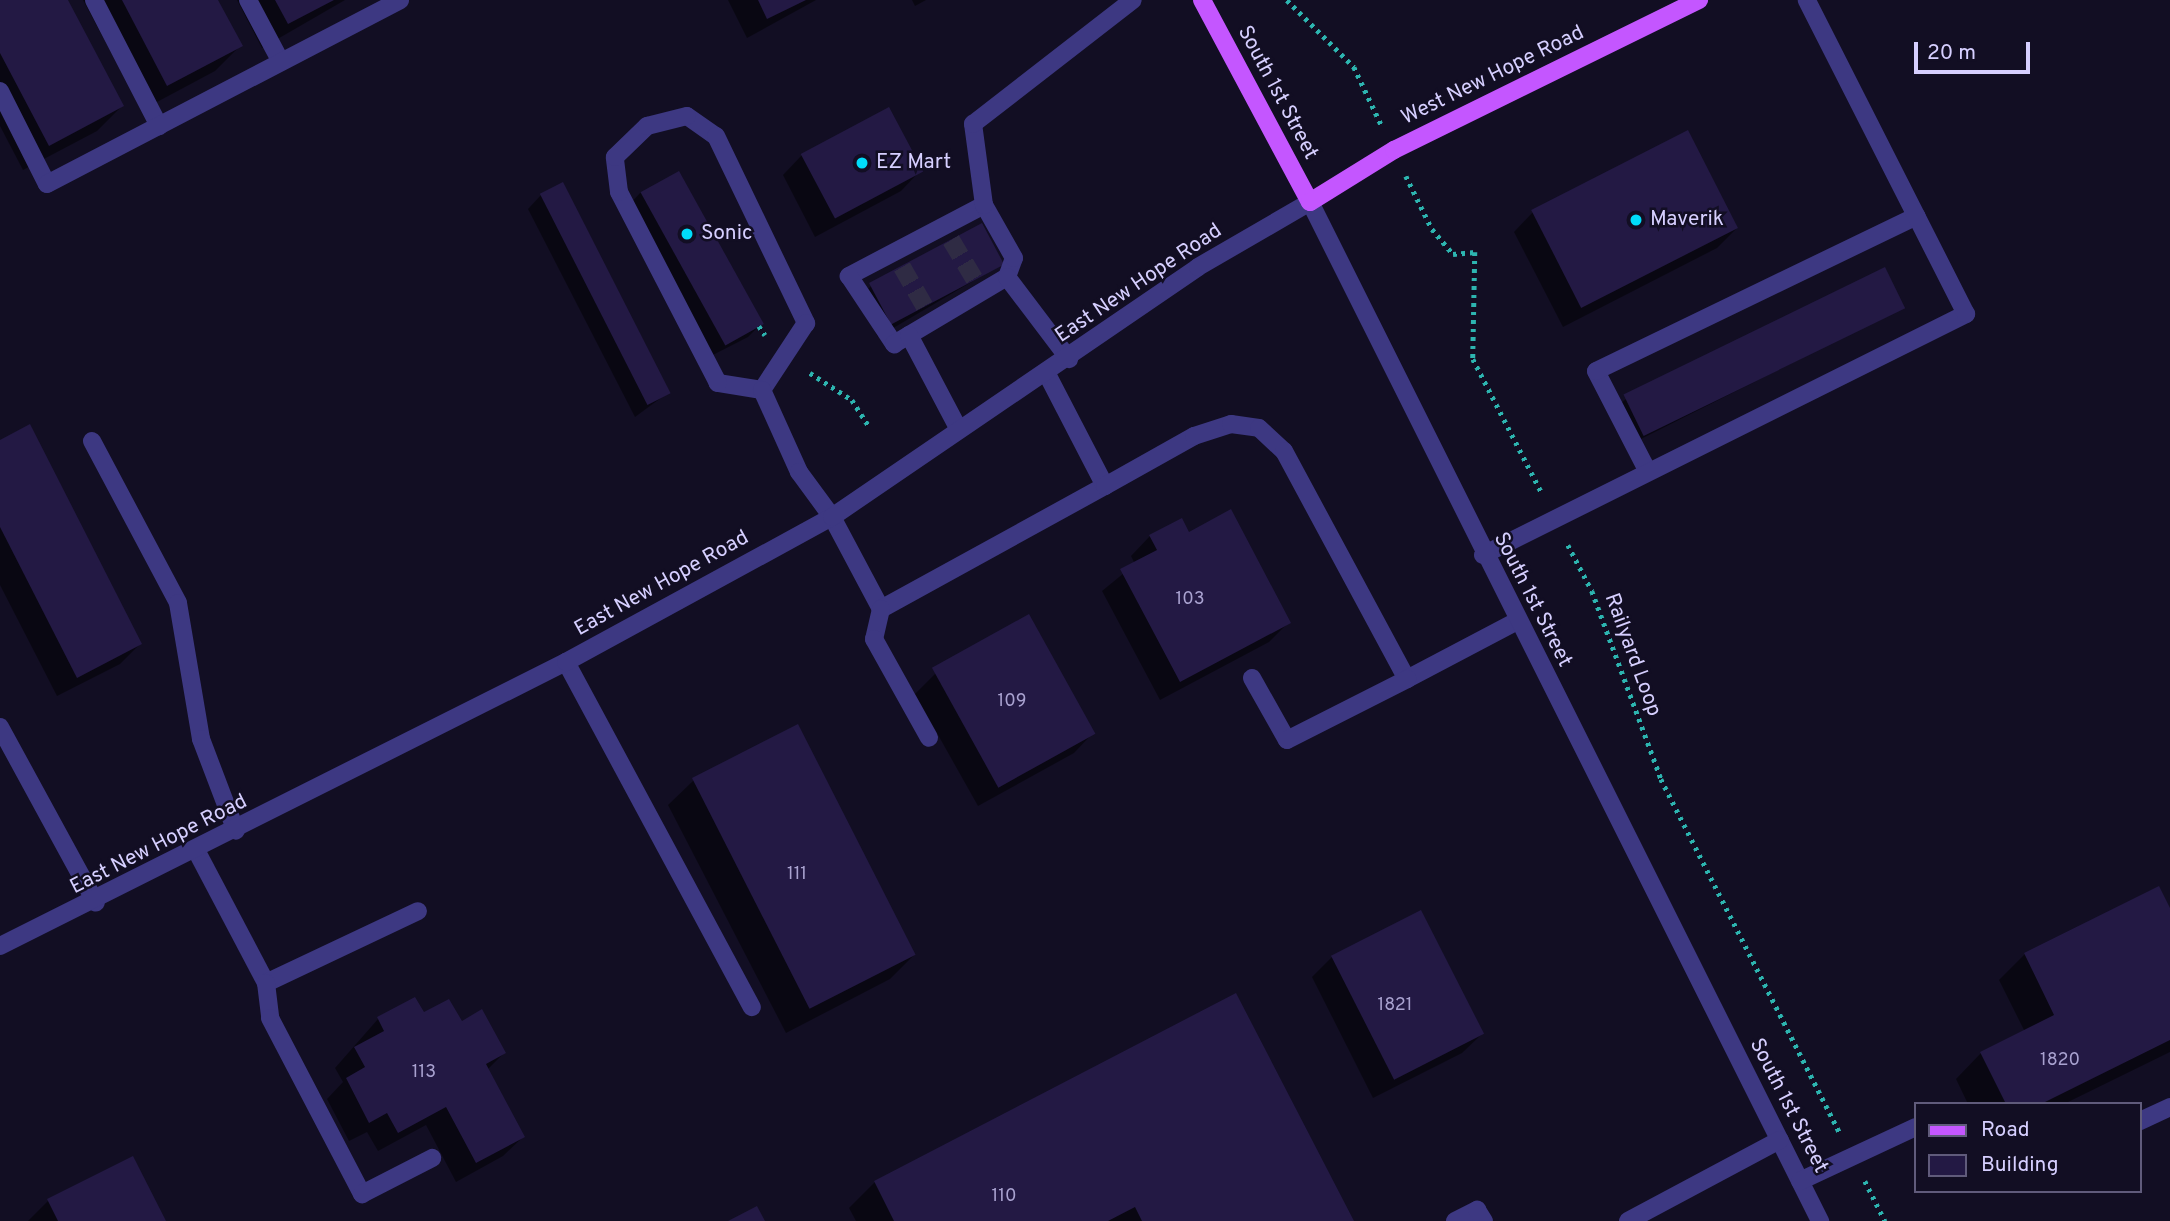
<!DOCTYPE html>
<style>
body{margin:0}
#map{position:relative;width:2170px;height:1221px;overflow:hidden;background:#120e23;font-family:Overpass,sans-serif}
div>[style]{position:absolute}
.shadow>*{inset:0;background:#0007}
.building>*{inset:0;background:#231944;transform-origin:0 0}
.minor-tunnel>*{height:18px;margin-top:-9px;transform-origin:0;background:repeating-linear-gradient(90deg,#2f2b44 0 18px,transparent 0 27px)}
.path>*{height:4.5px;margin-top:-2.25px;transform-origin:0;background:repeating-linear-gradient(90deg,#2db5b0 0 3.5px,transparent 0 8.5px)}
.minor>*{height:18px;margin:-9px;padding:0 9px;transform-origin:9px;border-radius:9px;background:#3d3882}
.major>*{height:18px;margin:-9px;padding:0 9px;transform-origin:9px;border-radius:9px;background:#c456ff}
.dots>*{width:19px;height:19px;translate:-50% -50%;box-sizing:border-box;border:4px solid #120e23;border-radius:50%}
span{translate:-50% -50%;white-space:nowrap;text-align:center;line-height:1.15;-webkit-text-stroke:5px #120e23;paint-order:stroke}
.number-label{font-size:18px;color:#a9a2d0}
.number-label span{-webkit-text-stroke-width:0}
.street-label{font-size:21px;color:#d6cfff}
.poi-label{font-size:21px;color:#d6cfff}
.left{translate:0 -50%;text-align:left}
.legend{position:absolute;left:1914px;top:1102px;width:228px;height:91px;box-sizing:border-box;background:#120e23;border:2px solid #605b7b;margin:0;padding:9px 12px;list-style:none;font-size:21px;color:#d6cfff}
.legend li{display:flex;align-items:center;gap:14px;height:35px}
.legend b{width:35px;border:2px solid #605b7b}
.scale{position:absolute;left:1914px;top:42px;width:116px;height:32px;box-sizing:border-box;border:4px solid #d6cfff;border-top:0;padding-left:9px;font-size:21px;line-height:24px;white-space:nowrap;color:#d6cfff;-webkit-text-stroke:5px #120e23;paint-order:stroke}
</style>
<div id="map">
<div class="shadow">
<div style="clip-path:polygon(0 0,66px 0,122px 106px,97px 131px,23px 170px,0 126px)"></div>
<div style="clip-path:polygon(83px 0,216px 0,240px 46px,215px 71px,142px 110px)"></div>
<div style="clip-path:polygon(237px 0,345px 0,262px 48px)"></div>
<div style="clip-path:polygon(728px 0,816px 0,747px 38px)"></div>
<div style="clip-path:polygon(912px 0,926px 0,915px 6px)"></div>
<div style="clip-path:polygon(802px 155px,920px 171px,901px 191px,815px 237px,783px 175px)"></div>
<div style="clip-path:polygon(641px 192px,761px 324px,748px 337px,707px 358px,628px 206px)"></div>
<div style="clip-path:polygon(541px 195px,669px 392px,635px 417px,528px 209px)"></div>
<div style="clip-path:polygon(1533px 212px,1737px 228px,1717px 248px,1563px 327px,1514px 232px)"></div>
<div style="clip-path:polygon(1002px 264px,878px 337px,858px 300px,871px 286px)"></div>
<div style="clip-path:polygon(1903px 307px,1637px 441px,1619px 405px,1626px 399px)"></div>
<div style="clip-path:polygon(0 442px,140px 644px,120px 664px,57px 696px,0 585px)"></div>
<div style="clip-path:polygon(1188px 534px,1289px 622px,1269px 642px,1160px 700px,1102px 591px,1135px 564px,1131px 556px,1150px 536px)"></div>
<div style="clip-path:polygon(1028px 616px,1093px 733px,1074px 753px,978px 806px,915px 694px,935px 674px)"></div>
<div style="clip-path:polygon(694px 780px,915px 954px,890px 979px,786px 1033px,668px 805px)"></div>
<div style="clip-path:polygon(2170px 912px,2170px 1052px,2064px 1104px,1968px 1104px,1956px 1079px,1981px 1053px,2025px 1032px,1999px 980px,2025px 954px)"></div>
<div style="clip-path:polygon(1332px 957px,1482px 1034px,1462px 1053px,1373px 1098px,1312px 977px)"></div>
<div style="clip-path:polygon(423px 1015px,461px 1023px,504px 1053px,487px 1070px,523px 1137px,503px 1156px,456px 1182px,426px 1125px,378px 1151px,367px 1132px,349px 1141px,327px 1099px,343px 1082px,335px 1068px,378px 1019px)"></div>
<div style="clip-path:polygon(132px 1158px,164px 1221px,28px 1221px,48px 1201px)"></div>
<div style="clip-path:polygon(875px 1182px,1352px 1221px,856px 1221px,849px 1208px)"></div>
</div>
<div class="building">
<div style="clip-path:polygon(0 0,68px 0,124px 106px,49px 146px,0 53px)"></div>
<div style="clip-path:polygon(122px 0,218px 0,243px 46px,167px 86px)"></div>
<div style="clip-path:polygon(275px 0,334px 0,288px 24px)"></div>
<div style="clip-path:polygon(758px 0,806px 0,767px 19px)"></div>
<div style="left:889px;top:107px;width:73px;height:100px;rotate:62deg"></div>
<div style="left:1688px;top:130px;width:110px;height:176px;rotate:63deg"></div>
<div style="left:679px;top:171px;width:175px;height:44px;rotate:61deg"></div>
<div style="left:563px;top:182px;width:237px;height:26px;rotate:63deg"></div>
<div style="left:982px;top:223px;width:47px;height:128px;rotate:62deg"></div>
<div style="left:1885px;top:267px;width:46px;height:291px;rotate:64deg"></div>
<div style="clip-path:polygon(30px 424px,142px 644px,77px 678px,0 527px,0 440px)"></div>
<div style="clip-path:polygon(1231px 509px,1291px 623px,1180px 682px,1120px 569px,1157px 550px,1149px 535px,1182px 518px,1189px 532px)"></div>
<div style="left:1029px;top:614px;width:137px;height:111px;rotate:61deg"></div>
<div style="left:798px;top:724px;width:259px;height:119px;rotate:63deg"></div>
<div style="clip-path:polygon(2159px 886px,2170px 908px,2170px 1040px,2041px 1104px,2006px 1104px,1980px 1052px,2054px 1015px,2024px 953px)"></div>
<div style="left:1421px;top:910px;width:139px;height:101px;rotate:63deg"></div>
<div style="clip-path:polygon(1236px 993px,1354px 1221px,1142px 1221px,1135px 1207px,1108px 1221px,894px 1221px,874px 1181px)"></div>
<div style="clip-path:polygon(415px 997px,424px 1012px,449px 999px,462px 1021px,482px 1009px,506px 1053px,486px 1064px,525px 1137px,476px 1163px,446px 1107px,398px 1133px,387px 1113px,369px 1123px,346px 1078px,365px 1067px,354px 1047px,384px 1031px,377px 1017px)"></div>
<div style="clip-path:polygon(133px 1156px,166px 1221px,58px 1221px,47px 1199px)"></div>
<div style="clip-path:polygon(757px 1206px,765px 1221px,728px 1221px)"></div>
</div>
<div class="minor-tunnel">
<div style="left:951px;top:240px;width:47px;rotate:59deg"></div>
<div style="left:902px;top:267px;width:46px;rotate:60.1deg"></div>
</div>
<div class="path">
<div style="left:1287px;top:0;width:95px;rotate:45deg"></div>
<div style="left:1354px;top:67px;width:63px;rotate:64.7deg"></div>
<div style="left:1406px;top:176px;width:59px;rotate:63.9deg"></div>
<div style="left:1432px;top:229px;width:33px;rotate:50deg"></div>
<div style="left:1453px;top:254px;width:22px;rotate:-5deg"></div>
<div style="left:1475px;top:252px;width:107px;rotate:91.1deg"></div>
<div style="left:1473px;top:359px;width:151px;rotate:62.8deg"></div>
<div style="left:759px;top:326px;width:11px;rotate:56deg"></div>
<div style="left:810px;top:373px;width:50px;rotate:32.7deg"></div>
<div style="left:852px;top:400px;width:30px;rotate:57deg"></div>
<div style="left:1568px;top:545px;width:52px;rotate:62.4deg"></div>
<div style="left:1592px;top:591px;width:200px;rotate:69.8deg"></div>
<div style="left:1661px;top:779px;width:397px;rotate:63.2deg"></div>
<div style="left:1865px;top:1181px;width:45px;rotate:63.4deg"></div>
</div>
<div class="minor">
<div style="left:94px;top:0;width:142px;rotate:62.7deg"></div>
<div style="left:248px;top:0;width:70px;rotate:62deg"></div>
<div style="left:0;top:91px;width:104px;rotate:63.2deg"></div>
<div style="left:47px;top:184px;width:398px;rotate:-27.5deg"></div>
<div style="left:687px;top:116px;width:35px;rotate:35deg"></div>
<div style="left:716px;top:136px;width:208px;rotate:64.3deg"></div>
<div style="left:806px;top:323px;width:80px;rotate:123.3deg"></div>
<div style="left:762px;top:390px;width:45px;rotate:-171deg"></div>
<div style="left:718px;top:383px;width:215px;rotate:-117.4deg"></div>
<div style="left:619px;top:192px;width:35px;rotate:-97deg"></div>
<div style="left:615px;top:157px;width:45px;rotate:-44.1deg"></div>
<div style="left:647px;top:126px;width:41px;rotate:-14deg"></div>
<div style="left:984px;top:205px;width:153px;rotate:152.3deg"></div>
<div style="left:849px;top:276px;width:82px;rotate:56.5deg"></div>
<div style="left:894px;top:344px;width:131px;rotate:-30.7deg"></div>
<div style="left:1007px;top:277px;width:20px;rotate:-70deg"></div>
<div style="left:1014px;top:258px;width:61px;rotate:-119.5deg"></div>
<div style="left:984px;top:205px;width:82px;rotate:-97.7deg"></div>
<div style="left:973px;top:124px;width:202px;rotate:-37.8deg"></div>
<div style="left:1007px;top:277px;width:103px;rotate:52.9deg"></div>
<div style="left:909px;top:335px;width:107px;rotate:62.2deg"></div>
<div style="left:762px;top:390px;width:90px;rotate:65.7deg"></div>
<div style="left:799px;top:472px;width:56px;rotate:53.7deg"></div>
<div style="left:832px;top:517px;width:104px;rotate:62deg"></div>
<div style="left:881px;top:609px;width:256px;rotate:-28.8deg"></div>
<div style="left:1105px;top:486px;width:126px;rotate:-117.4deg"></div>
<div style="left:92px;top:441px;width:183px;rotate:62deg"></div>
<div style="left:178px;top:603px;width:138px;rotate:80.4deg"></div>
<div style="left:201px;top:739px;width:98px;rotate:69.2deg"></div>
<div style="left:1647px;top:470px;width:111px;rotate:-117.3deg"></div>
<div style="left:1596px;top:371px;width:356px;rotate:-25.8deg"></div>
<div style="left:1105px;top:486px;width:102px;rotate:-29.3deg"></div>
<div style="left:1194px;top:436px;width:39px;rotate:-18deg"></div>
<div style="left:1231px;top:424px;width:28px;rotate:8deg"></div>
<div style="left:1259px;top:428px;width:34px;rotate:43deg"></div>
<div style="left:1284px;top:451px;width:259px;rotate:61.7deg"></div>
<div style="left:1407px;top:679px;width:124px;rotate:-27.8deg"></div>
<div style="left:1483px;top:555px;width:540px;rotate:-26.52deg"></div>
<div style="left:1966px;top:314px;width:352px;rotate:-116.9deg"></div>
<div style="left:881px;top:609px;width:31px;rotate:103deg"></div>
<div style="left:874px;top:639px;width:113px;rotate:60.9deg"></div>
<div style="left:566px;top:662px;width:392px;rotate:61.7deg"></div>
<div style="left:1252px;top:678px;width:71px;rotate:60.6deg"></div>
<div style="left:1287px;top:740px;width:135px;rotate:-26.9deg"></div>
<div style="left:0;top:727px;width:200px;rotate:61.4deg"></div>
<div style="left:197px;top:852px;width:148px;rotate:62.2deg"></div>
<div style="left:266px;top:983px;width:168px;rotate:-25.3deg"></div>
<div style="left:0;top:946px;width:633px;rotate:-26.65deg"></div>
<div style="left:566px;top:662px;width:303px;rotate:-28.6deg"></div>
<div style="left:832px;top:517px;width:443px;rotate:-34.3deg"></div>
<div style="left:1198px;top:267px;width:129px;rotate:-30.1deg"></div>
<div style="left:1310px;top:202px;width:1140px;rotate:63.41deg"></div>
<div style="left:266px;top:983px;width:35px;rotate:83deg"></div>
<div style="left:270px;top:1018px;width:199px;rotate:62.4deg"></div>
<div style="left:362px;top:1194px;width:79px;rotate:-27.2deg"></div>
<div style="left:2140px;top:1121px;width:33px;rotate:-25deg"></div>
<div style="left:1800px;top:1181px;width:128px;rotate:-25deg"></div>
<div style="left:1455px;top:1221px;width:25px;rotate:-27deg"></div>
<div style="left:1477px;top:1210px;width:13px;rotate:58deg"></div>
<div style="left:1628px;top:1221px;width:172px;rotate:-28.1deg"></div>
</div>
<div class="major">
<div style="left:1202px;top:0;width:229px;rotate:61.9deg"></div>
<div style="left:1310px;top:202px;width:99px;rotate:-31.8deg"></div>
<div style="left:1394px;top:150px;width:340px;rotate:-26.2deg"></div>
</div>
<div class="dots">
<div style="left:862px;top:163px;background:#00dcfa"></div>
<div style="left:1636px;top:220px;background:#00dcfa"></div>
<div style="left:687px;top:234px;background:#00dcfa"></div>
</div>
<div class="number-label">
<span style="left:1190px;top:600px">103</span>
<span style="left:1012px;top:702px">109</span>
<span style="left:797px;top:875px">111</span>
<span style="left:1395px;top:1006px">1821</span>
<span style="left:2060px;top:1061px">1820</span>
<span style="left:424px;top:1073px">113</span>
<span style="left:1004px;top:1197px">110</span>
</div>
<div class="street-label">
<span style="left:1493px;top:76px;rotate:-26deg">West New Hope Road</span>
<span style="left:1277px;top:93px;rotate:62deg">South 1st Street</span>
<span style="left:1139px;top:284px;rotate:-34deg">East New Hope Road</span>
<span style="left:662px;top:584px;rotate:-29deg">East New Hope Road</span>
<span style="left:1532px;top:600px;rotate:63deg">South 1st Street</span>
<span style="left:1632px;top:655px;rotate:70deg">Railyard Loop</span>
<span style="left:159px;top:845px;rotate:-27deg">East New Hope Road</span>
<span style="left:1788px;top:1106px;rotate:63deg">South 1st Street</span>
</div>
<div class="poi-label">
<span class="left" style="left:876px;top:163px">EZ Mart</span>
<span class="left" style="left:1650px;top:220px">Maverik</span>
<span class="left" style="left:701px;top:234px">Sonic</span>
</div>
<ul class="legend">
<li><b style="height:9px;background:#c456ff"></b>Road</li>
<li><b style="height:19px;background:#231944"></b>Building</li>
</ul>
<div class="scale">20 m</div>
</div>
